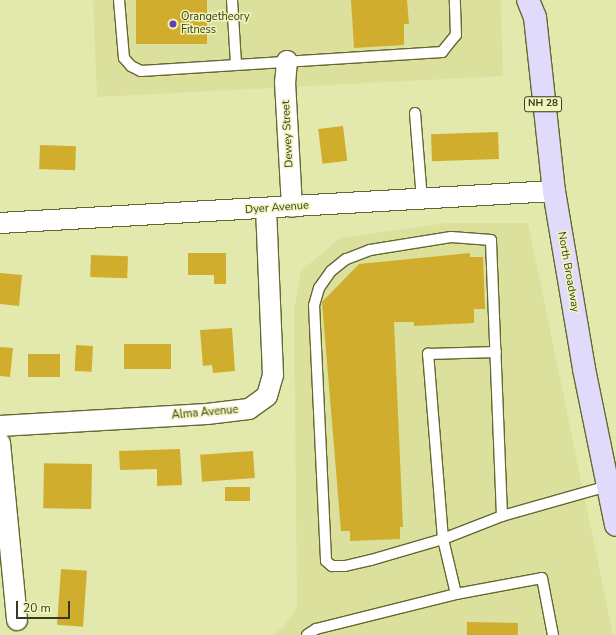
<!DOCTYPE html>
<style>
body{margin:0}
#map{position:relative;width:616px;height:635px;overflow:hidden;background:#e3e9ad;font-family:"Nunito Sans",sans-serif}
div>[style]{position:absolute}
.built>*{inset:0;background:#dbe19d}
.building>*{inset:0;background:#d0ad2c;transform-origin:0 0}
.roads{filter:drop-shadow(1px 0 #646830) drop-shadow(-1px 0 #646830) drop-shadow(0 1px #646830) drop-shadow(0 -1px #646830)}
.lane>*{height:10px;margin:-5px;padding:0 5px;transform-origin:5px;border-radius:5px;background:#fff}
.street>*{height:20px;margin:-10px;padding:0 10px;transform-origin:10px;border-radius:10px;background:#fff}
.primary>*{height:22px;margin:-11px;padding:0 11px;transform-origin:11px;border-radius:11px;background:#e0dafb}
.dots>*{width:11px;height:11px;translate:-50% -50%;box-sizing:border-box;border:2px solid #f0f6ba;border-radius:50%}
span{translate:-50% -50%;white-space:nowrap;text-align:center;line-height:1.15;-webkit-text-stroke:3px #f0f6ba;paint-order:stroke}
.shield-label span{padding:1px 3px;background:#f0f6ba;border:1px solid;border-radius:3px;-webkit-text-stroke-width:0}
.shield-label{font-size:10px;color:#373921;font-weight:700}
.poi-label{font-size:11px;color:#373921}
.left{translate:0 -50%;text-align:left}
.street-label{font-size:11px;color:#373921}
.scale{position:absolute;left:16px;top:601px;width:54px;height:18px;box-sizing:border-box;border:2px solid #373921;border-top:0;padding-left:5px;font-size:12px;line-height:14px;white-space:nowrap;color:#373921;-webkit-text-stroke:3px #f0f6ba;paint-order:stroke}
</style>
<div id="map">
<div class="built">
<div style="clip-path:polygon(93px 0,501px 0,503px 76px,97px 97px)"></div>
<div style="clip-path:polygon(446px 223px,528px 223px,613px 635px,272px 635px,284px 626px,297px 608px,294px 311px,301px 271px,340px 238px)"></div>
</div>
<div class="building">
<div style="left:136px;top:0;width:71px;height:44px"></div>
<div style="clip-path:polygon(351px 0,407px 0,409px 24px,404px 24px,404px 45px,354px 48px)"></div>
<div style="left:343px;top:126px;width:35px;height:25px;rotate:83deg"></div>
<div style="left:498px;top:132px;width:27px;height:67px;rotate:88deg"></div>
<div style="left:40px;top:145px;width:36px;height:24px;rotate:2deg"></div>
<div style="clip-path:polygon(188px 253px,226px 253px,226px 284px,214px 284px,214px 275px,188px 275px)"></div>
<div style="clip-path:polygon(470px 253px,470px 257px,483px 257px,485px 309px,474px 309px,474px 323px,414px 326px,414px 322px,394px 322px,403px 527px,400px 527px,400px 539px,350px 541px,350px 531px,341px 531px,322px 302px,359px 264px)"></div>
<div style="left:91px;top:255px;width:37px;height:22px;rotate:2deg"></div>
<div style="clip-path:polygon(0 273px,22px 275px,19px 306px,0 304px)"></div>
<div style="clip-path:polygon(232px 328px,235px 371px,213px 373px,212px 365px,203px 366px,200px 330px)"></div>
<div style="left:171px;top:344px;width:25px;height:47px;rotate:90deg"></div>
<div style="left:76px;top:345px;width:17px;height:26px;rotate:3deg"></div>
<div style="clip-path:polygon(0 347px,13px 348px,10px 377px,0 376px)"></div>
<div style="left:28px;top:354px;width:32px;height:23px"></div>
<div style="clip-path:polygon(180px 449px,182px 485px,157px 486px,157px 469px,120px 470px,119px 451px)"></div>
<div style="left:253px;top:451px;width:27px;height:53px;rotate:86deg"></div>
<div style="left:92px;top:464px;width:45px;height:48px;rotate:91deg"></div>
<div style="left:225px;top:487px;width:25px;height:14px"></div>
<div style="left:61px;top:569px;width:26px;height:56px;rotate:4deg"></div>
<div style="left:467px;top:622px;width:51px;height:13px;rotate:1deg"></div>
</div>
<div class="roads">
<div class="lane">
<div style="left:119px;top:0;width:58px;rotate:85.1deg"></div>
<div style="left:124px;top:58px;width:11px;rotate:49deg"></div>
<div style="left:131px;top:66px;width:11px;rotate:27deg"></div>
<div style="left:141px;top:71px;width:302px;rotate:-3.6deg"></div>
<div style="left:442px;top:52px;width:22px;rotate:-51deg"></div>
<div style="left:456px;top:35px;width:35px;rotate:-92deg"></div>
<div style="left:232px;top:0;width:64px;rotate:86.4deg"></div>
<div style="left:415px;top:113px;width:87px;rotate:85.4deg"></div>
<div style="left:502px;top:516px;width:276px;rotate:-92.3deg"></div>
<div style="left:491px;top:240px;width:40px;rotate:-175.7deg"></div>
<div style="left:451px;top:237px;width:82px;rotate:170.9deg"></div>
<div style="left:370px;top:250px;width:26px;rotate:159deg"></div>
<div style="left:346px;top:259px;width:19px;rotate:141deg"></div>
<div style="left:331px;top:271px;width:21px;rotate:125deg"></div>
<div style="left:319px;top:288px;width:18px;rotate:106deg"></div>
<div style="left:314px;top:305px;width:256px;rotate:87.3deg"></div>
<div style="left:326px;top:561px;width:8px;rotate:40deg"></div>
<div style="left:332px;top:566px;width:13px"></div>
<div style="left:345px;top:566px;width:27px;rotate:-13deg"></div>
<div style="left:371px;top:560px;width:75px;rotate:-16.3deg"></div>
<div style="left:443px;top:539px;width:63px;rotate:-21.3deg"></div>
<div style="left:502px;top:516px;width:110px;rotate:-15.8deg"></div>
<div style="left:456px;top:594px;width:57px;rotate:-103.3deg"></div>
<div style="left:443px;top:539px;width:186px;rotate:-94.6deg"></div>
<div style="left:428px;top:354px;width:68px;rotate:-1.7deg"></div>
<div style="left:307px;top:635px;width:11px;rotate:-34deg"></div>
<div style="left:316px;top:629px;width:144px;rotate:-14deg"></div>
<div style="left:456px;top:594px;width:87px;rotate:-10.5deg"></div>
<div style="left:542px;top:578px;width:58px;rotate:79.1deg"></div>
</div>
<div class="street">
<div style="left:287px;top:61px;width:21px;rotate:95deg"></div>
<div style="left:285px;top:82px;width:125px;rotate:86.8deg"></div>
<div style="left:0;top:223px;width:555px;rotate:-3.31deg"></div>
<div style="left:0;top:426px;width:207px;rotate:-3.3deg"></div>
<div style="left:207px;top:414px;width:42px;rotate:-6.8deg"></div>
<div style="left:249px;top:409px;width:22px;rotate:-36deg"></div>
<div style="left:267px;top:396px;width:22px;rotate:-74deg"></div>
<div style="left:273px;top:375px;width:166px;rotate:-92.4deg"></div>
<div style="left:0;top:443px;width:178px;rotate:84.5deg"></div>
</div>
<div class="primary">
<div style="left:528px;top:0;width:18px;rotate:68deg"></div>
<div style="left:535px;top:17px;width:175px;rotate:83.8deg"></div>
<div style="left:554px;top:191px;width:181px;rotate:80.4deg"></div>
<div style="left:584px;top:369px;width:159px;rotate:78.4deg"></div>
</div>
</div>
<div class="dots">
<div style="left:173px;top:24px;background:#623cb5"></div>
</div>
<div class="shield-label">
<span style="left:543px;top:104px">NH 28</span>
</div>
<div class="poi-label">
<span class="left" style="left:181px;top:24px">Orangetheory<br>Fitness</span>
</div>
<div class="street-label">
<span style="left:288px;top:134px;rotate:-93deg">Dewey Street</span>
<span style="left:277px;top:208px;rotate:-4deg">Dyer Avenue</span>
<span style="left:568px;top:272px;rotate:80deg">North Broadway</span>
<span style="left:205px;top:413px;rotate:-5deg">Alma Avenue</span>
</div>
<div class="scale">20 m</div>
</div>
